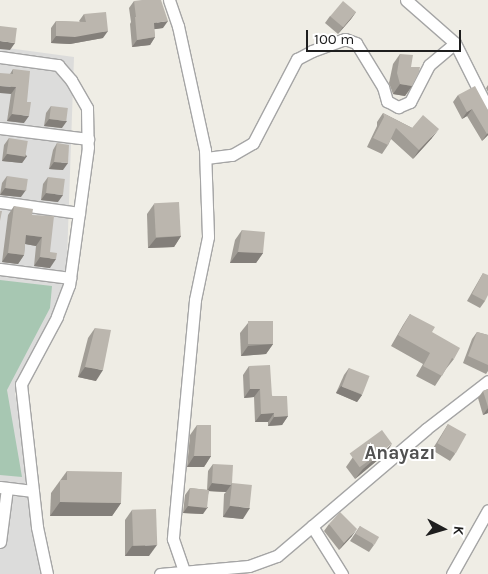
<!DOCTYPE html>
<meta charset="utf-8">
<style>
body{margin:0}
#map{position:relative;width:488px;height:574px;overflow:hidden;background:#efede5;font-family:Karla,sans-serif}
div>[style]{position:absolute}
.residential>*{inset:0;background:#dcdcdb}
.cemetery>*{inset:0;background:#a7c7b2}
.roads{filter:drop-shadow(1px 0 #a5a5a5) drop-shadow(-1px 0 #a5a5a5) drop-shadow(0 1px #a5a5a5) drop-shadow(0 -1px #a5a5a5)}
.minor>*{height:11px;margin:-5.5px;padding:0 5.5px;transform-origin:5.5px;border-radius:5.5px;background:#fff}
.wall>*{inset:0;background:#a19d96}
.shaded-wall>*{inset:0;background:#837f7a}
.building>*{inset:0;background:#bbb6ae;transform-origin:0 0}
span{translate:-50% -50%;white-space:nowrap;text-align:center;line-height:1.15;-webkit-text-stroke:4px #fff;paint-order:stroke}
.district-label{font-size:19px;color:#515151;font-weight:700}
.north{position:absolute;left:418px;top:504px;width:50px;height:50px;-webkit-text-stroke:4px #fff;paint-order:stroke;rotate:96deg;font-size:14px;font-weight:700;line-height:20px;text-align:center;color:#1e1e1e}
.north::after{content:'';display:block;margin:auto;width:18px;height:22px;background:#1e1e1e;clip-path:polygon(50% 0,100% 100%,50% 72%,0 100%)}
.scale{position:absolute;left:306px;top:30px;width:155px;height:22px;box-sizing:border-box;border:2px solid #1e1e1e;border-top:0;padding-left:6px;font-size:15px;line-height:18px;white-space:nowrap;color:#1e1e1e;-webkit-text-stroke:4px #fff;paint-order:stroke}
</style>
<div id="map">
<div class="residential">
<div style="clip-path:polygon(0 47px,74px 57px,66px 289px,15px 393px,48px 574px,0 574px)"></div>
</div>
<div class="cemetery">
<div style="clip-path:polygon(0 280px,52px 286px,50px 308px,7px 390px,22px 477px,0 475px)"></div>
</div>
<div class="roads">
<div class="minor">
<div style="left:169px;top:0;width:28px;rotate:71deg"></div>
<div style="left:178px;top:26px;width:127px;rotate:77.7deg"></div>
<div style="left:205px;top:150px;width:87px;rotate:88deg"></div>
<div style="left:208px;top:237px;width:64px;rotate:101.7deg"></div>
<div style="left:195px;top:300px;width:240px;rotate:95.3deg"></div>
<div style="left:173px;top:539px;width:37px;rotate:71deg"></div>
<div style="left:406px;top:0;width:65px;rotate:41.3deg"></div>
<div style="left:455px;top:43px;width:74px;rotate:63.4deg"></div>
<div style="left:0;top:57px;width:59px;rotate:7.9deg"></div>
<div style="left:58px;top:65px;width:20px;rotate:49deg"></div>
<div style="left:71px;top:80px;width:32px;rotate:60deg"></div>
<div style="left:87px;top:108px;width:39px;rotate:89deg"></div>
<div style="left:88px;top:147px;width:139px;rotate:97.8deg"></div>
<div style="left:69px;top:285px;width:34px;rotate:111deg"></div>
<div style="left:57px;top:317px;width:76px;rotate:118.2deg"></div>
<div style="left:21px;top:384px;width:144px;rotate:83.6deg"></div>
<div style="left:37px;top:527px;width:48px;rotate:78deg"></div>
<div style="left:0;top:128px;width:89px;rotate:7.1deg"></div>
<div style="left:206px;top:158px;width:26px;rotate:-7deg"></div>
<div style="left:232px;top:155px;width:24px;rotate:-30deg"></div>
<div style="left:253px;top:143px;width:95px;rotate:-62.4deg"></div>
<div style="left:297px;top:59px;width:17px;rotate:-28deg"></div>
<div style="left:312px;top:51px;width:35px;rotate:-20deg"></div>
<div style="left:345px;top:39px;width:12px;rotate:20deg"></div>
<div style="left:356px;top:43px;width:52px;rotate:58.5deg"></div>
<div style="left:383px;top:87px;width:15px;rotate:74deg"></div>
<div style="left:387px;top:101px;width:13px;rotate:29deg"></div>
<div style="left:398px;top:107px;width:13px;rotate:-23deg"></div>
<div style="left:410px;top:102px;width:42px;rotate:-62.8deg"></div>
<div style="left:429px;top:65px;width:34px;rotate:-40deg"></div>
<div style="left:0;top:202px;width:80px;rotate:7.9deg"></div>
<div style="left:0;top:269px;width:71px;rotate:7.3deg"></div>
<div style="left:0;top:487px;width:33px;rotate:7deg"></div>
<div style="left:312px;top:526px;width:57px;rotate:58deg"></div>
<div style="left:0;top:542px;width:54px;rotate:-82.6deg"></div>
<div style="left:160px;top:574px;width:89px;rotate:-5.1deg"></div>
<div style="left:249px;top:566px;width:30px;rotate:-20deg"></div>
<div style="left:277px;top:556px;width:196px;rotate:-40.4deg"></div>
<div style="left:426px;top:429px;width:78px;rotate:-37.7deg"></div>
<div style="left:452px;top:574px;width:73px;rotate:-60.6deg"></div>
</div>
</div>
<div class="wall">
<div style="clip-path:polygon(134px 1px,163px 28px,154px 29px,155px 37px,150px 45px,132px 47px,130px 24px,131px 22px,129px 8px)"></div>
<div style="clip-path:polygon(356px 12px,351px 19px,338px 34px,325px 23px,330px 16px)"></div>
<div style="clip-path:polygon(84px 14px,103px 38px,70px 44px,51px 43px,51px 28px,56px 21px,80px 22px,79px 21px)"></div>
<div style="clip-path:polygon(400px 54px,411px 67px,412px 86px,405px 96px,393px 94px,389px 83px,393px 64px)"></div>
<div style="clip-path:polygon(13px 69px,24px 123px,7px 121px,11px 94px,10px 74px)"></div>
<div style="clip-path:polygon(488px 85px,488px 92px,486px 88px)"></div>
<div style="clip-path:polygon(458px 95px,488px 110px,488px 135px,482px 141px,467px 116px,462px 119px,453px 102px)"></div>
<div style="clip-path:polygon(51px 106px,62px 128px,44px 126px,46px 113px)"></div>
<div style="clip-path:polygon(383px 113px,432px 138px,413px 159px,391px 139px,388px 145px,382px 154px,367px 147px,377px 126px,377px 122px)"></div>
<div style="clip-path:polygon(9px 138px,27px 156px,22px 163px,2px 161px,4px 145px)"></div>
<div style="clip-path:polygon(57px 143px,63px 170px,49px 169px,53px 150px)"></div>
<div style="clip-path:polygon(7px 176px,21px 197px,0 195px,2px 183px)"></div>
<div style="clip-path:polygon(48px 177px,58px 202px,41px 200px,43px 184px)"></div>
<div style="clip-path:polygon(154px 204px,181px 236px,174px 247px,148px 248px,147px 214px)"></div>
<div style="clip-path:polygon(14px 206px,32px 215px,50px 252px,50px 268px,34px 266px,36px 246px,25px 244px,24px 255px,18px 264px,2px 262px,8px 215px)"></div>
<div style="clip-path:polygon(242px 230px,263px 253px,256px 263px,230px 263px,235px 240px)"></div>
<div style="clip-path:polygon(483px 273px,485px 301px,480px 308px,467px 301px)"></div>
<div style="clip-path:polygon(410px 314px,454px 359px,446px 369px,435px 386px,416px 376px,423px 364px,391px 346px,403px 325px)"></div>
<div style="clip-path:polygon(248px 323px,273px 344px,266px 354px,241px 356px,240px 333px)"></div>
<div style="clip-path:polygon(95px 328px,96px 381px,78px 377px,88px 338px)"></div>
<div style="clip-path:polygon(477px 332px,488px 335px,488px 371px,486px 374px,463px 363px,472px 339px)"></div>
<div style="clip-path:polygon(249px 366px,288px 416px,282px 425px,268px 426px,268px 422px,255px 422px,254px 397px,244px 398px,243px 375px)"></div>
<div style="clip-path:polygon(349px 368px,362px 395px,357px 402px,336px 393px,344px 375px)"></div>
<div style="clip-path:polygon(488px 389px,488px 413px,483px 415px,478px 398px,483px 391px)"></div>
<div style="clip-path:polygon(448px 424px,455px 454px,450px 461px,432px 450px)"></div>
<div style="clip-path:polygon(197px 425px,211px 456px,204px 467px,187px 467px,190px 435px)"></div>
<div style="clip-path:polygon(385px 454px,355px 479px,346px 467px,353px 457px)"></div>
<div style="clip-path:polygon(213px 464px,232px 483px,243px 519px,223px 517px,224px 494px,226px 492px,209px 491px,203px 514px,183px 513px,185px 495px,190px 488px,207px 490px,208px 471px)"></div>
<div style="clip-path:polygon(67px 471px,121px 503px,112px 516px,50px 516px,51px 493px)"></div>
<div style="clip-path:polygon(132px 510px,149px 556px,125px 556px,125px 520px)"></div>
<div style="clip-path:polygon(329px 524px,352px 536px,339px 550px,324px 531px)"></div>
<div style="clip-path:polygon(360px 526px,374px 545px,369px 552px,350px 541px)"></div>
</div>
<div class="shaded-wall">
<div style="clip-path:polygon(356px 12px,351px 19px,338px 34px,343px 27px)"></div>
<div style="clip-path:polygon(168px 21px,163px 28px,149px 30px,154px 23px)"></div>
<div style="clip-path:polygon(108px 31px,103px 38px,70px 44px,51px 43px,56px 36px)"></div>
<div style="clip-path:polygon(155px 37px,150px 45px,132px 47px,137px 40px)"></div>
<div style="clip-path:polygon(0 41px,15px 43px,10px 50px,0 49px)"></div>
<div style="clip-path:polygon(400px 84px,412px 86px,405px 96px,393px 94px)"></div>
<div style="clip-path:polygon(0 86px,16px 87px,11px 94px,0 93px)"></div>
<div style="clip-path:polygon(472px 109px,467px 116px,462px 119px,467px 112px)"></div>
<div style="clip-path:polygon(12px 114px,29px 116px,24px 123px,7px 121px)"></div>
<div style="clip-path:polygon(49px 119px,67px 121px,62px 128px,44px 126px)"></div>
<div style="clip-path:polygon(439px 129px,432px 138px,413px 159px,419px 150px)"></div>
<div style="clip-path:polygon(488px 133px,488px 135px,482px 141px,487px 134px)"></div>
<div style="clip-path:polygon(7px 154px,27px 156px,22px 163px,2px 161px)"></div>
<div style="clip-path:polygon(54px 162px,68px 163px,63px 170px,49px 169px)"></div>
<div style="clip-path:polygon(5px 188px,26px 190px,21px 197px,0 195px)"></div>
<div style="clip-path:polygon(46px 193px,63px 195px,58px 202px,41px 200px)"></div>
<div style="clip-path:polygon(26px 235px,42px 237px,36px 246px,20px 243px)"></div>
<div style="clip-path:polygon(181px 236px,174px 247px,148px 248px,156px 238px)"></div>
<div style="clip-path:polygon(238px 252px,263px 253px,256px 263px,230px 263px)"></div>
<div style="clip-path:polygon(8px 253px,24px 255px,18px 264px,2px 262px)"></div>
<div style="clip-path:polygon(40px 257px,56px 259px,50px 268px,34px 266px)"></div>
<div style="clip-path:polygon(273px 344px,266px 354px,241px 356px,248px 346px)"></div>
<div style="clip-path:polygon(85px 367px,103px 370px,96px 381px,78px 377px)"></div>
<div style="clip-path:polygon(341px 386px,362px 395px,357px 402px,336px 393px)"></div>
<div style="clip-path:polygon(250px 389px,260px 389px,254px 397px,244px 398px)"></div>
<div style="clip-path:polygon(488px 408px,488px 413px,483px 415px)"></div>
<div style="clip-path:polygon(274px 413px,268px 422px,255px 422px,261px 414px)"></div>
<div style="clip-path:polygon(288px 416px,282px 425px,268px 426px,274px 417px)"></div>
<div style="clip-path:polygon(392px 444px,385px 454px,355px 479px,363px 469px)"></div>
<div style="clip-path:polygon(194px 456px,211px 456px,204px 467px,187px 467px)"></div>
<div style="clip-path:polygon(212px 483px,231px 485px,226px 492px,207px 491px)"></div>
<div style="clip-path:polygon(60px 502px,121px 503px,112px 516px,50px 516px)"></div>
<div style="clip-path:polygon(188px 506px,208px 507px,203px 514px,183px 513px)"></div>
<div style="clip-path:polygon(230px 506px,250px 508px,243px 519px,223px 517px)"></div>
<div style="clip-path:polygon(357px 529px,352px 536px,339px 550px,344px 543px)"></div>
<div style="clip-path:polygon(157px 545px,149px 556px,125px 556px,132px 546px)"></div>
</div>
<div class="building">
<div style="clip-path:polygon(142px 0,161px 0,168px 21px,154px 23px,155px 37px,137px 40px,135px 17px,136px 17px,134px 1px)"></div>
<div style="left:343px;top:1px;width:17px;height:20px;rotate:40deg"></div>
<div style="clip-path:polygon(106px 12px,108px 31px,75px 37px,56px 36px,56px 21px,86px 22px,84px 14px)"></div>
<div style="left:0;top:26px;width:17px;height:15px;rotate:7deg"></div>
<div style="clip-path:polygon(400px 54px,413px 55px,411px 67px,420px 67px,419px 72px,412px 86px,400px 84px,397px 73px)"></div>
<div style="clip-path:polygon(13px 69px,30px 71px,27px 102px,31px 102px,29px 116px,12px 114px,16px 87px,0 86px,0 73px,13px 74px)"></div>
<div style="clip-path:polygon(475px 86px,488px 110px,488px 133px,487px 134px,472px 109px,467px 112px,458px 95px)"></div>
<div style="left:51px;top:106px;width:17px;height:13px;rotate:7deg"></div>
<div style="clip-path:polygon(383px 113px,412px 128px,423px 115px,439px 129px,419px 150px,396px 128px,388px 145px,373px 138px,384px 117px)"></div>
<div style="left:9px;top:138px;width:19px;height:16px;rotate:9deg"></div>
<div style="clip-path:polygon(57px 143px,69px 145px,68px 163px,54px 162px)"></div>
<div style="left:7px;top:176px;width:21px;height:12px;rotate:8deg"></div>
<div style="left:48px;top:177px;width:17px;height:16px;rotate:7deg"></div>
<div style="left:179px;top:202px;width:34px;height:25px;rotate:87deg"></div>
<div style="clip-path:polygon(14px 206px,33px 209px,32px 215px,54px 216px,50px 252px,57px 253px,56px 259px,40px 257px,42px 237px,26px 235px,24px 255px,8px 253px)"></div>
<div style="clip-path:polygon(0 211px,2px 211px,0 221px)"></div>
<div style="clip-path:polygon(242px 230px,265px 232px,263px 253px,238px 252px)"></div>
<div style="clip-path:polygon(483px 273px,488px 275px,488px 295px,485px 301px,472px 294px)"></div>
<div style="clip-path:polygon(410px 314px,435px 327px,432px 332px,460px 348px,454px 359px,452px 358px,442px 376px,423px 366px,430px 353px,398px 335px)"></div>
<div style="left:273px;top:321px;width:23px;height:25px;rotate:90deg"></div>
<div style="clip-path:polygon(95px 328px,111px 330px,103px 370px,85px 367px)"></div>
<div style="clip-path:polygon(477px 332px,488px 335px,488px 365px,468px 356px)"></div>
<div style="clip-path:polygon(270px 365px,272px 396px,287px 396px,288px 416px,274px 417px,274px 413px,261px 414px,260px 389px,250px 389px,249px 366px)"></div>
<div style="left:349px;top:368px;width:22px;height:20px;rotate:21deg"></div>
<div style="clip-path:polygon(488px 389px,488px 407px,483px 391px)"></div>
<div style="left:448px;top:424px;width:21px;height:22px;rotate:29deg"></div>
<div style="clip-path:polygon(197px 425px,211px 425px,211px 456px,194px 456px)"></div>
<div style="left:382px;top:430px;width:17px;height:40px;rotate:54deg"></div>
<div style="clip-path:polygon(213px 464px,233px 465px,232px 483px,231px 485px,212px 483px)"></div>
<div style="clip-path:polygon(67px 471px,122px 472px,121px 503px,60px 502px,60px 480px,67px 480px)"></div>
<div style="left:232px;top:483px;width:20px;height:23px;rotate:6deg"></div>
<div style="left:190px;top:488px;width:19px;height:18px;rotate:6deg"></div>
<div style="left:156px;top:509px;width:36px;height:24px;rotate:88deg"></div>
<div style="clip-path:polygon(340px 512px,357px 529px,344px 543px,329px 524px)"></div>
<div style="left:360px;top:526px;width:22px;height:9px;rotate:30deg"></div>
</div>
<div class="district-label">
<span style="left:400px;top:454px">Anayazı</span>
</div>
<div class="north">K</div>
<div class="scale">100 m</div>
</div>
